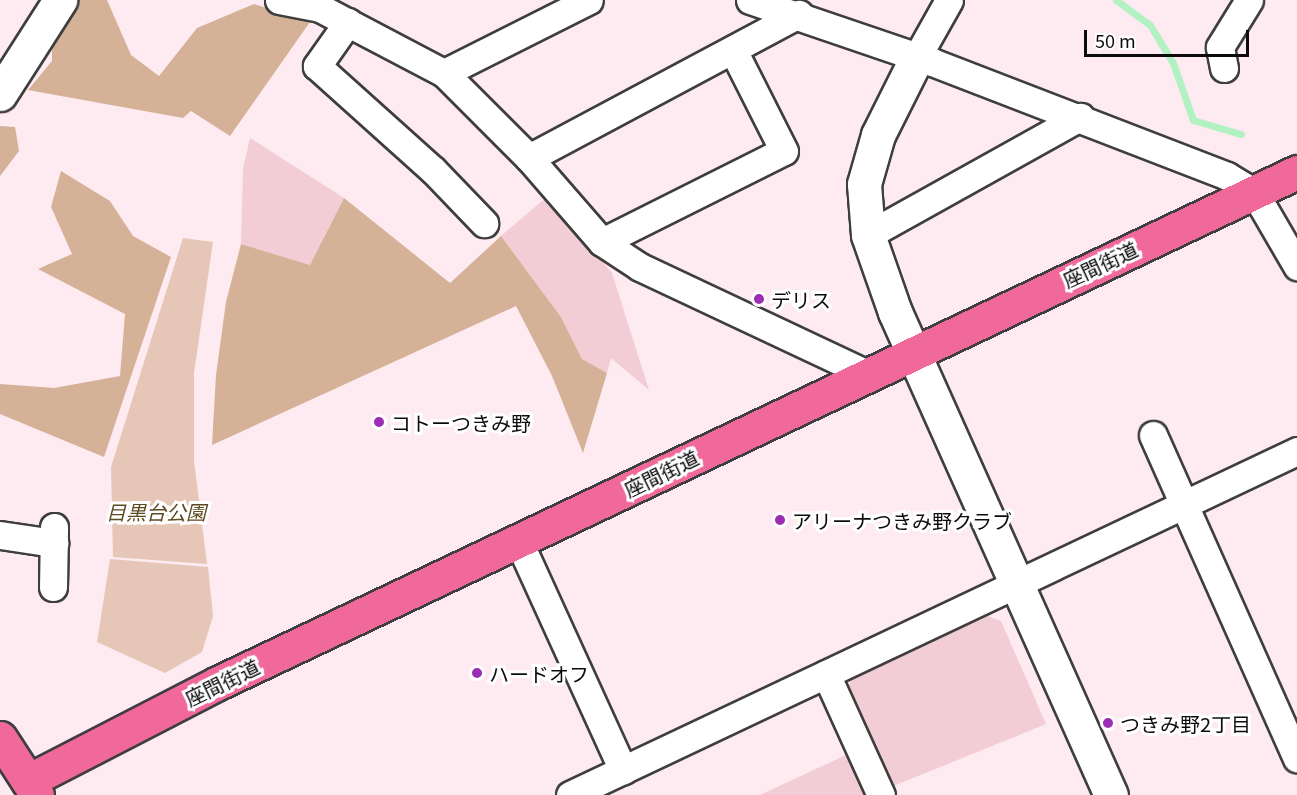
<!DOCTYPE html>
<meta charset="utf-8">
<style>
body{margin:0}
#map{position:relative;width:1297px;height:795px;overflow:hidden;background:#feeaf1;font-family:Georgia,"Noto Sans JP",serif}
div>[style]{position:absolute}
.farmland>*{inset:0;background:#f2cdd5}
.green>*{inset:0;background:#e6c7b7}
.forest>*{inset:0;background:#d5b197}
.stream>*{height:7px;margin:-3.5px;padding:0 3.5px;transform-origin:3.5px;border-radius:3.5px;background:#b2f2c2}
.roads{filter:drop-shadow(2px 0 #3e3e3e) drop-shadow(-2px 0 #3e3e3e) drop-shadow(0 2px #3e3e3e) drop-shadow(0 -2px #3e3e3e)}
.minor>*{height:27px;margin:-13.5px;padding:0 13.5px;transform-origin:13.5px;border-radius:13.5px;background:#fff}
.tertiary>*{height:33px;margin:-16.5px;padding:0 16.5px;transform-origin:16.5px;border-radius:16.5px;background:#fff}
.primary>*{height:33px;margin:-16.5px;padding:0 16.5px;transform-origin:16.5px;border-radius:16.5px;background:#f1689b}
.dots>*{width:16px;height:16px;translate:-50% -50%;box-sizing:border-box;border:3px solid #fff;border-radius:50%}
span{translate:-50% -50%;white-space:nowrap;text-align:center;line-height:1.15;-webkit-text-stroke:6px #fff;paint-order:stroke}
.street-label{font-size:20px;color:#0b0b0b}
.poi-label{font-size:20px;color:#0b0b0b}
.left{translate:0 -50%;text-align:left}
.park-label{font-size:20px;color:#5e4920;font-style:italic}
.scale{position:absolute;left:1084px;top:30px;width:165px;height:27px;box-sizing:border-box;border:3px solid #0b0b0b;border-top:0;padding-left:8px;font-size:18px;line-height:21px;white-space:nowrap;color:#0b0b0b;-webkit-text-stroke:4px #fff;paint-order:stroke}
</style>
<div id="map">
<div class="farmland">
<div style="clip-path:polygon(250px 138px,344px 198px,310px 265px,241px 244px,243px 169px)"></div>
<div style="clip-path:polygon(548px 196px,612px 273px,649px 390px,611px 358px,607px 373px,582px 359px,561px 317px,501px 236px)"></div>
<div style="clip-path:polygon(985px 615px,1001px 621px,1046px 724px,891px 787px,849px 686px,852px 676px)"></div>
<div style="clip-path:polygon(846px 755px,865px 795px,760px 795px)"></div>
</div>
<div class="green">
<div style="clip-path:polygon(183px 238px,213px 242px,194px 373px,194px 461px,207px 564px,113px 557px,111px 467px)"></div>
<div style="clip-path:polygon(110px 559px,208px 567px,213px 616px,202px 652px,165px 673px,97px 642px)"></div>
</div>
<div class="forest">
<div style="clip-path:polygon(77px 0,107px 0,131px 55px,159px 76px,197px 28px,254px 4px,310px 22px,230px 136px,191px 111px,183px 118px,28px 90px,52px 61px,52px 45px)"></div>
<div style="clip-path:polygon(0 126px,15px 127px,19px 151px,0 176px)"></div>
<div style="clip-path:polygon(61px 171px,110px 201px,133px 236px,171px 257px,104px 457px,0 414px,0 384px,54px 388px,120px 376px,125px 314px,38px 269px,72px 254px,51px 207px)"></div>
<div style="clip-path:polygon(344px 198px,450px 283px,501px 236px,561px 317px,582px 359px,607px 373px,583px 453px,552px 376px,516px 306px,212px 445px,216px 375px,226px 302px,241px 244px,310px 265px)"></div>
</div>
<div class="stream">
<div style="left:1116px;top:0;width:42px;rotate:36.3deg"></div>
<div style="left:1150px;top:25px;width:44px;rotate:58.8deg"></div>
<div style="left:1173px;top:63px;width:60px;rotate:70.7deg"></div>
<div style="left:1193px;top:120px;width:50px;rotate:16.3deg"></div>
</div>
<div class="roads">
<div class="minor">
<div style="left:279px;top:0;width:42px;rotate:11deg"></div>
<div style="left:320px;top:8px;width:140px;rotate:27.7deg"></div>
<div style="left:444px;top:73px;width:120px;rotate:45deg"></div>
<div style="left:529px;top:158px;width:111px;rotate:49deg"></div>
<div style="left:602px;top:242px;width:45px;rotate:33.3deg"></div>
<div style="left:640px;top:267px;width:251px;rotate:25.2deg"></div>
<div style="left:750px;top:0;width:192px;rotate:18.8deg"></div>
<div style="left:932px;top:62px;width:316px;rotate:21.1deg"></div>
<div style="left:1227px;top:176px;width:31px;rotate:31deg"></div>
<div style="left:1254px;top:192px;width:86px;rotate:59.8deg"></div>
<div style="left:348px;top:22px;width:54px;rotate:125.2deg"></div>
<div style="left:317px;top:66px;width:156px;rotate:41.9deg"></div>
<div style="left:433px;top:170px;width:74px;rotate:46.1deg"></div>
<div style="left:917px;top:57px;width:65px;rotate:-60.7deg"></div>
<div style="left:1224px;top:68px;width:21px;rotate:-101deg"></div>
<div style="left:1220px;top:47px;width:55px;rotate:-58.3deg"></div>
<div style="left:444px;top:73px;width:162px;rotate:-26.7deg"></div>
<div style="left:529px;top:158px;width:306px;rotate:-28.1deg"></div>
<div style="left:868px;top:235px;width:243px;rotate:-29.1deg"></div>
<div style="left:602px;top:242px;width:203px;rotate:-26.6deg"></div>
<div style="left:784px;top:151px;width:113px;rotate:-116.8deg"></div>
<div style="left:1153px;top:435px;width:354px;rotate:66deg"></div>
<div style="left:0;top:535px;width:55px;rotate:8.4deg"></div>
<div style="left:519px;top:542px;width:251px;rotate:65.5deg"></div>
<div style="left:53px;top:587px;width:60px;rotate:-89deg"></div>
<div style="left:826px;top:674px;width:133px;rotate:65.6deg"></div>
<div style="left:570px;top:795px;width:804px;rotate:-25.32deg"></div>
</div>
<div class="tertiary">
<div style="left:917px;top:57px;width:87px;rotate:116.6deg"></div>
<div style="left:878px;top:135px;width:51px;rotate:105.9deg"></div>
<div style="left:864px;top:184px;width:51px;rotate:85.5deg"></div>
<div style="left:868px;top:235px;width:82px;rotate:70.7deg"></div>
<div style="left:895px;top:312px;width:529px;rotate:65.91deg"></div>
<div style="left:0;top:94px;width:112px;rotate:-57.4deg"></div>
</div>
<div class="primary">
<div style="left:0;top:738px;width:68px;rotate:57deg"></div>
<div style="left:28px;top:781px;width:214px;rotate:-27.3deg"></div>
<div style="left:218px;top:683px;width:1194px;rotate:-25.34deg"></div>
</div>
</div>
<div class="dots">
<div style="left:759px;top:299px;background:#9b2cb3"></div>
<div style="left:379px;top:422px;background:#9b2cb3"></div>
<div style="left:780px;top:520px;background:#9b2cb3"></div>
<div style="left:477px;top:673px;background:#9b2cb3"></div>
<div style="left:1108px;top:723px;background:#9b2cb3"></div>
</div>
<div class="street-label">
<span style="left:1100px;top:264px;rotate:-25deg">座間街道</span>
<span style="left:661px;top:473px;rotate:-26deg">座間街道</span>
<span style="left:222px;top:682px;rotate:-26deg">座間街道</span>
</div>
<div class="poi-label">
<span class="left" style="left:771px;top:299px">デリス</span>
<span class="left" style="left:391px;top:422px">コトーつきみ野</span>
<span class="left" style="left:792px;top:520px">アリーナつきみ野クラブ</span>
<span class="left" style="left:489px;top:673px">ハードオフ</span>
<span class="left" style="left:1120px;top:723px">つきみ野2丁目</span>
</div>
<div class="park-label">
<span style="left:156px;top:511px">目黒台公園</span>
</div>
<div class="scale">50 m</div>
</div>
